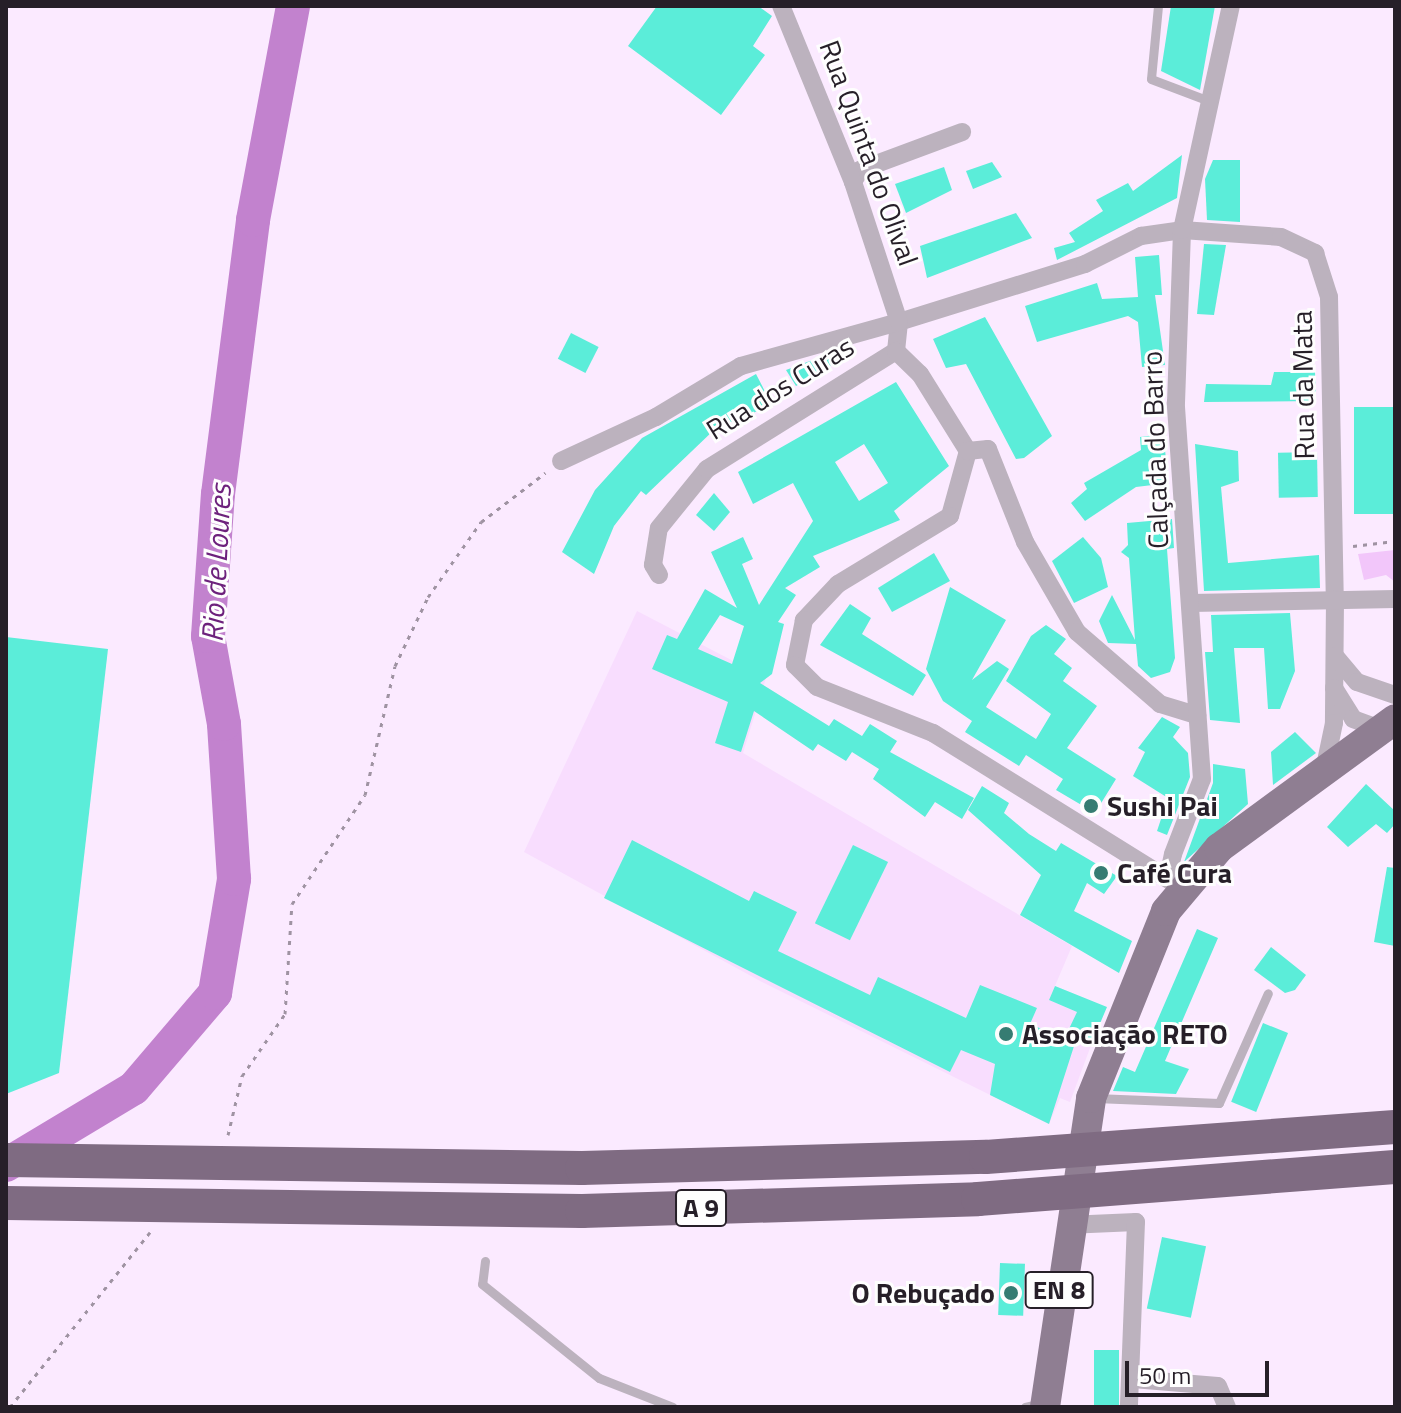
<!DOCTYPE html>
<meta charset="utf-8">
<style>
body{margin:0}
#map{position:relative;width:1401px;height:1413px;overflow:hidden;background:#fbeaff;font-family:"Titillium Web",sans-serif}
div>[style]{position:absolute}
.built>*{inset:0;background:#f8ddfe}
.green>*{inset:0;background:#f2c6fa}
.river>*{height:34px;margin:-17px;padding:0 17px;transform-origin:17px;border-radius:17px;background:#c282ce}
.building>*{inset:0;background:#5bedd9;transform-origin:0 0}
.path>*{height:3px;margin-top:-1.5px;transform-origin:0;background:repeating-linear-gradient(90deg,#9f93a2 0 4px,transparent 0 10px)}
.lane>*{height:9px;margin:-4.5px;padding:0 4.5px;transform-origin:4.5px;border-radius:4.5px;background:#bcb2be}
.street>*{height:18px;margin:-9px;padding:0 9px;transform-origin:9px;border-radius:9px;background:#bcb2be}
.primary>*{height:30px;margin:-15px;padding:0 15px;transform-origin:15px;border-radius:15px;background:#8f7e92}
.highway-bridge>*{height:34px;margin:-17px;padding:0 17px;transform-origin:17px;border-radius:17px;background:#7f6b82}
.dots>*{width:22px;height:22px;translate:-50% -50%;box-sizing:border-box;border:4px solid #fefefe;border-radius:50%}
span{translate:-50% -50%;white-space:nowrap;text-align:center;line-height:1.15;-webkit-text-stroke:6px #fefefe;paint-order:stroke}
.shield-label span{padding:2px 6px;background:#fefefe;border:2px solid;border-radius:6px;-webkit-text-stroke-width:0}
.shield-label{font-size:26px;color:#261f28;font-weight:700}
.street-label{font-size:28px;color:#261f28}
.poi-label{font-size:28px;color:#261f28;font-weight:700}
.left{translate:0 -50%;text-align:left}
.right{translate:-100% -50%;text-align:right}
.water-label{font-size:30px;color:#6d217c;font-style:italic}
.frame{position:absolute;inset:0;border:8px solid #261f28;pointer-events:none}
.scale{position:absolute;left:1125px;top:1361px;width:144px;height:36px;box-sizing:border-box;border:4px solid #261f28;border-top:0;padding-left:10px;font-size:24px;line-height:28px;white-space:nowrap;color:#261f28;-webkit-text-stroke:6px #fefefe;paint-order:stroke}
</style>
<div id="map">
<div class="built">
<div style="clip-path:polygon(637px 611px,766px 678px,743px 753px,1072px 946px,1049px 1000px,1077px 1012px,1069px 1031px,1093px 1040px,1070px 1102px,1060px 1098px,1049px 1124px,762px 982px,524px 852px)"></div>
</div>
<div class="green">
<div style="clip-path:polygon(1395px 550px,1395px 582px,1386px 575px,1364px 580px,1358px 554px)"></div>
</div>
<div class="river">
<div style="left:6px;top:1165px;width:149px;rotate:-31deg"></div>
<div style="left:134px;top:1088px;width:125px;rotate:-49.5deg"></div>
<div style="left:215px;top:993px;width:116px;rotate:-80.5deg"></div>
<div style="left:234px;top:879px;width:155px;rotate:-93.7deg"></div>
<div style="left:224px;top:724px;width:89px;rotate:-100.3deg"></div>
<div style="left:208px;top:636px;width:142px;rotate:-86deg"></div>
<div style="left:218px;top:494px;width:276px;rotate:-82.7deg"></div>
<div style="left:253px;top:220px;width:218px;rotate:-79.4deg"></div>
</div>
<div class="building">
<div style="clip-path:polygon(657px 6px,758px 6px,772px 16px,753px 46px,765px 55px,721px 115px,628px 46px)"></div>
<div style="clip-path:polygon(1171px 6px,1215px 6px,1200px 90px,1161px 71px)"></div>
<div style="clip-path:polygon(1182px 155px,1177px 198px,1057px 260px,1054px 248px,1075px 242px,1069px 233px,1103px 211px,1096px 200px,1128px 183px,1133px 191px)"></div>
<div style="clip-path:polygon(1213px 160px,1240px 160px,1240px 222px,1207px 220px,1205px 179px)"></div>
<div style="clip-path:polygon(992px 162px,1002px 177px,973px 189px,966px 171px)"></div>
<div style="clip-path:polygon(944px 167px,952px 190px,906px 213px,895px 184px)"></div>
<div style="clip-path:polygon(1016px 213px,1032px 238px,927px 278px,920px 246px)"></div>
<div style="clip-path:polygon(1204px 244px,1226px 245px,1214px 315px,1197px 314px)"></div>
<div style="clip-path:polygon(1159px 255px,1162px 295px,1155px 295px,1165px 365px,1142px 367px,1138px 322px,1128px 316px,1037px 342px,1025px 306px,1097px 283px,1102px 299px,1138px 297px,1135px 257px)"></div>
<div style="clip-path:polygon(985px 317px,1052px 436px,1024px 458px,1016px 459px,966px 364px,946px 368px,933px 339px)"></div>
<div style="left:571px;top:333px;width:31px;height:29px;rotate:27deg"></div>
<div style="clip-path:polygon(831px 353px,836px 362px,796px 386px,786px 370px)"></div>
<div style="clip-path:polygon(1274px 372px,1315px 372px,1316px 401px,1204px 402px,1206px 384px,1271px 385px)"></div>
<div style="clip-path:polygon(756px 374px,772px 405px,715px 429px,646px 495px,641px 491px,614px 526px,594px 574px,562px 552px,595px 490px,642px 438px)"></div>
<div style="clip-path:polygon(evenodd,896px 382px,949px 466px,894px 511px,900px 520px,813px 556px,820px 567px,785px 588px,796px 595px,778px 622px,784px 624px,772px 674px,760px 683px,829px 726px,834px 719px,862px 736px,870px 724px,897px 741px,890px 752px,974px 798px,962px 819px,935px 802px,925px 817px,873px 779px,879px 769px,852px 752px,846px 761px,818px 744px,813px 751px,754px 711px,741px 752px,715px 743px,728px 702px,652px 669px,667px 635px,677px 639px,705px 589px,737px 608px,711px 552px,743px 537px,753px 559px,742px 564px,759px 605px,813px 521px,793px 483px,753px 504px,738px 472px,896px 382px,864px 444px,888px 483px,859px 501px,835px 462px,864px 444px,896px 382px,720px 615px,744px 626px,732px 664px,698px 649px,720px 615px)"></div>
<div style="left:1395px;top:407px;width:107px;height:41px;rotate:90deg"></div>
<div style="clip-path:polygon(1163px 434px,1169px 483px,1136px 487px,1085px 521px,1071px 503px,1087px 489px,1084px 483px,1141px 450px,1140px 437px)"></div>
<div style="clip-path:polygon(1195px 444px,1238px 451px,1239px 481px,1221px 487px,1228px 563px,1319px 555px,1320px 588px,1204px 591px)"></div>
<div style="left:1317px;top:452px;width:45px;height:39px;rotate:89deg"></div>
<div style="clip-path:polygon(714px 493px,730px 512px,714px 531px,696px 515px)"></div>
<div style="clip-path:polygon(1172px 519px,1174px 548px,1167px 549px,1175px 658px,1170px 672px,1151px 678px,1138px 666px,1136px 644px,1108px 643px,1099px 621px,1112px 595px,1135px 640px,1129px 558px,1121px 552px,1128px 545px,1127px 523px)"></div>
<div style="clip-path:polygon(1083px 537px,1101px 558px,1108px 587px,1074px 603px,1052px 561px)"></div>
<div style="clip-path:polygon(934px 553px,950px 581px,892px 612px,878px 588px)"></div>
<div style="clip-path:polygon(950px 587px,1006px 620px,972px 680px,997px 661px,1009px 669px,986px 707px,1036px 739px,1051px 714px,1006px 681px,1031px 636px,1046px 625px,1066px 639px,1054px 654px,1072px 668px,1063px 681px,1097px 706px,1067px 748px,1116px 779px,1095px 813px,1056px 790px,1063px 779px,1026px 755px,1019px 766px,965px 732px,972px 721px,943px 701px,926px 669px)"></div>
<div style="clip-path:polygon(850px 604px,871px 618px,862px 634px,926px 675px,913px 696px,820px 645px)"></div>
<div style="clip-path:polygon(1290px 613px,1295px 671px,1280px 709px,1268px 709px,1264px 648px,1234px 648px,1240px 723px,1210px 720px,1205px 652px,1213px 652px,1211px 615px)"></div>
<div style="clip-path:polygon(6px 637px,108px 649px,59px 1073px,6px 1094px)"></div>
<div style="clip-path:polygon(1162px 717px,1180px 727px,1173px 737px,1188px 753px,1190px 777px,1167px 835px,1157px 831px,1168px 798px,1133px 776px,1145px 752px,1138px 748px)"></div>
<div style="clip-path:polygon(1295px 732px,1316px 753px,1273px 785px,1271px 752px)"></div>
<div style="clip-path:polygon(1213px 764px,1245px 769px,1248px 804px,1184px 862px,1213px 783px)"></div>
<div style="clip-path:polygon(1366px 784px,1395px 811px,1395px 824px,1387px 833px,1376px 824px,1348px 847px,1327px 827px)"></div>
<div style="clip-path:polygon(982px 786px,1009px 803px,1004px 813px,1029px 834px,1056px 851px,1061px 843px,1117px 876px,1104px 894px,1087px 883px,1074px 911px,1132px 941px,1119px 973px,1020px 915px,1041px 875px,968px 810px)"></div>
<div style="clip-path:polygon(632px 840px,749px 901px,754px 891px,797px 912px,778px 951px,870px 995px,878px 977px,966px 1018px,980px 985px,1037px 1008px,1030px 1024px,1075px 1043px,1049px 1124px,990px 1095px,995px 1064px,961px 1050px,950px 1072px,604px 898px)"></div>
<div style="left:853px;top:845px;width:39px;height:87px;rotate:26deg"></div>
<div style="clip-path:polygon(1387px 867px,1395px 868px,1395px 946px,1374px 942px)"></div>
<div style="clip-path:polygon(1197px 929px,1218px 938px,1165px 1061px,1189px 1069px,1176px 1094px,1113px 1091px,1123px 1067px,1135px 1072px)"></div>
<div style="clip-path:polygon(1271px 947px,1306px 975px,1295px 990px,1285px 993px,1254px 970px)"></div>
<div style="clip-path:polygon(1055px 986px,1107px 1007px,1093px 1040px,1068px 1031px,1077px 1012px,1049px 1000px)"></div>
<div style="left:1263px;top:1023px;width:27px;height:85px;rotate:22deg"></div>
<div style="left:1162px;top:1237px;width:45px;height:73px;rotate:12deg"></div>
<div style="left:1000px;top:1263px;width:25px;height:52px;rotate:2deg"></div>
<div style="left:1094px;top:1350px;width:25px;height:57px"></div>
</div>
<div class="path">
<div style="left:1353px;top:546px;width:42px;rotate:-6.8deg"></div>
<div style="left:228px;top:1135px;width:61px;rotate:-76.7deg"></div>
<div style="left:242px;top:1076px;width:75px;rotate:-55.3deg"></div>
<div style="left:285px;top:1014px;width:110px;rotate:-86.4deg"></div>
<div style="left:292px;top:904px;width:131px;rotate:-56.2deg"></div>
<div style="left:365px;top:795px;width:132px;rotate:-76.9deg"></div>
<div style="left:395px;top:666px;width:76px;rotate:-64.4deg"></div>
<div style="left:428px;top:597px;width:92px;rotate:-54.8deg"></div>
<div style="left:481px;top:522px;width:81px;rotate:-37.4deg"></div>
<div style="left:10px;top:1407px;width:224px;rotate:-51.3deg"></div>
</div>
<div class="lane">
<div style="left:1158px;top:6px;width:73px;rotate:95.5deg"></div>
<div style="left:1151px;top:79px;width:65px;rotate:20.7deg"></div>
<div style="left:1095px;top:1098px;width:124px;rotate:2.3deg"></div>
<div style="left:1219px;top:1103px;width:120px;rotate:-66deg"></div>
<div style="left:485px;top:1261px;width:23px;rotate:97deg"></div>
<div style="left:482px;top:1284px;width:150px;rotate:38.8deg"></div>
<div style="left:599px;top:1378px;width:79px;rotate:21.4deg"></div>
<div style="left:1025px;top:1407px;width:17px;rotate:-13deg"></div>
</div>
<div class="street">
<div style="left:853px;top:182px;width:14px;rotate:-60deg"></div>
<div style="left:860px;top:170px;width:109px;rotate:-20.4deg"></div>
<div style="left:896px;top:351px;width:29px;rotate:-84deg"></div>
<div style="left:899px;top:322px;width:195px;rotate:-17.3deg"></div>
<div style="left:1085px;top:264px;width:63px;rotate:-26.6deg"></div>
<div style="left:1141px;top:236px;width:41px;rotate:-8.3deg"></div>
<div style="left:1182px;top:230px;width:99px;rotate:4deg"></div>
<div style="left:1281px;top:237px;width:38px;rotate:25deg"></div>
<div style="left:1315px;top:253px;width:46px;rotate:72.3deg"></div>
<div style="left:1329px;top:297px;width:302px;rotate:88.9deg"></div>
<div style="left:1335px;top:599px;width:124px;rotate:90.5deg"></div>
<div style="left:1334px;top:723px;width:49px;rotate:101.8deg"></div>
<div style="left:968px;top:451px;width:67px;rotate:105.5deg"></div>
<div style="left:950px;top:516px;width:131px;rotate:148.7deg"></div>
<div style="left:838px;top:584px;width:50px;rotate:133.4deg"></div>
<div style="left:804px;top:620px;width:46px;rotate:101.3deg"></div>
<div style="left:795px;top:665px;width:31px;rotate:45deg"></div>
<div style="left:817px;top:687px;width:125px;rotate:21.6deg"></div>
<div style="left:933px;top:733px;width:290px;rotate:31.9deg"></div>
<div style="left:561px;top:461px;width:105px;rotate:-24.9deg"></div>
<div style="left:656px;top:417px;width:99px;rotate:-31deg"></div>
<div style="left:741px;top:366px;width:164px;rotate:-15.6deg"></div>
<div style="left:899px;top:322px;width:147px;rotate:-108.2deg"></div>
<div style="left:853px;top:182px;width:190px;rotate:-112.2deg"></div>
<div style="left:659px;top:575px;width:12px;rotate:-121deg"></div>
<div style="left:653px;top:565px;width:37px;rotate:-81deg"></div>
<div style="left:659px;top:528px;width:76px;rotate:-50.9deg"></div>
<div style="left:707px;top:469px;width:223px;rotate:-32deg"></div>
<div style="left:896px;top:351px;width:33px;rotate:44deg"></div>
<div style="left:920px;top:374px;width:91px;rotate:58.1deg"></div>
<div style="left:968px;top:451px;width:20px;rotate:-6deg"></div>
<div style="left:988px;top:449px;width:100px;rotate:68.3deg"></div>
<div style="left:1025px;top:542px;width:104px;rotate:60deg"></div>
<div style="left:1077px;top:632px;width:110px;rotate:40.9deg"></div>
<div style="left:1160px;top:704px;width:39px;rotate:17deg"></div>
<div style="left:1191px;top:603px;width:204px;rotate:-1.1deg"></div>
<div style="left:1335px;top:656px;width:34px;rotate:50deg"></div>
<div style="left:1357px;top:682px;width:40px;rotate:18.9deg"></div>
<div style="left:1334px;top:688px;width:36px;rotate:58deg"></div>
<div style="left:1353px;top:719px;width:29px;rotate:20deg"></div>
<div style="left:1181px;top:887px;width:22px;rotate:-120deg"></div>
<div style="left:1170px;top:868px;width:14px;rotate:-78deg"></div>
<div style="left:1173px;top:854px;width:80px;rotate:-68.9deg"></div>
<div style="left:1202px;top:779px;width:377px;rotate:-94deg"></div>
<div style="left:1176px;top:403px;width:173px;rotate:-88deg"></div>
<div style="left:1182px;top:230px;width:229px;rotate:-77.7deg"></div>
<div style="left:1067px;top:1225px;width:69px;rotate:-2.5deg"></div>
<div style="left:1136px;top:1222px;width:185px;rotate:92.2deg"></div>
<div style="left:1133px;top:1379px;width:85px;rotate:4.7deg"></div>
<div style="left:1218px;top:1386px;width:23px;rotate:67deg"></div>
</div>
<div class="primary">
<div style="left:1045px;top:1407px;width:312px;rotate:-81.5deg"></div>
<div style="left:1091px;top:1098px;width:201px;rotate:-68.1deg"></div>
<div style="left:1166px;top:911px;width:82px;rotate:-49.9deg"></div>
<div style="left:1219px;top:848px;width:218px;rotate:-36.2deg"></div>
</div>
<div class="highway-bridge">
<div style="left:6px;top:1160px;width:576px;rotate:0.8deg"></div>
<div style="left:582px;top:1168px;width:404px;rotate:-1.6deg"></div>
<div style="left:986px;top:1157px;width:410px;rotate:-4.2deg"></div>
<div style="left:6px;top:1203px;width:576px;rotate:0.8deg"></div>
<div style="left:582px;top:1211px;width:396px;rotate:-1.7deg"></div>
<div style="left:978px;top:1199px;width:418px;rotate:-4.4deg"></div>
</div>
<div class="dots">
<div style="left:1091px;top:806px;background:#367c72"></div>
<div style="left:1101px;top:873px;background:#367c72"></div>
<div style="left:1006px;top:1034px;background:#367c72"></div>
<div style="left:1011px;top:1293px;background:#367c72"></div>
</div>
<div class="shield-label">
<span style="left:701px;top:1208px">A 9</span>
<span style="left:1059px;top:1290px">EN 8</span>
</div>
<div class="street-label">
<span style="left:869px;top:153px;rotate:70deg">Rua Quinta do Olival</span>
<span style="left:1303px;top:385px;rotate:-91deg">Rua da Mata</span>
<span style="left:780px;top:388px;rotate:-32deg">Rua dos Curas</span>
<span style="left:1155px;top:450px;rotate:-92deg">Calçada do Barro</span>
</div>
<div class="poi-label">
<span class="left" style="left:1107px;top:806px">Sushi Pai</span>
<span class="left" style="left:1117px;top:873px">Café Cura</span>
<span class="left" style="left:1022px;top:1034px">Associação RETO</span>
<span class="right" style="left:995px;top:1293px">O Rebuçado</span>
</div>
<div class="water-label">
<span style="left:216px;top:563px;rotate:-87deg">Rio de Loures</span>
</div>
<div class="frame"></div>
<div class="scale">50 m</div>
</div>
